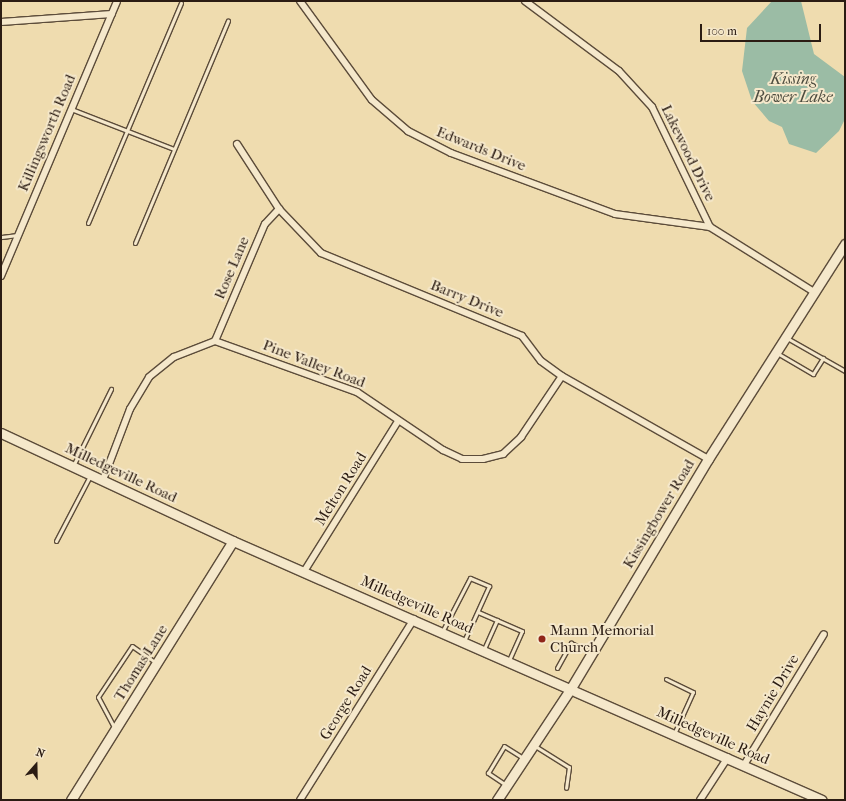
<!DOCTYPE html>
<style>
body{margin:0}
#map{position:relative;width:846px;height:801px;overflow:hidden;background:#efdcaf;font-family:"IM FELL French Canon",serif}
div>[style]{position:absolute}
.water>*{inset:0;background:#9bbca5}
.roads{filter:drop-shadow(1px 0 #5c4c3a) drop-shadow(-1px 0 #5c4c3a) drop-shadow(0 1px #5c4c3a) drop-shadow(0 -1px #5c4c3a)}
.lane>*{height:3px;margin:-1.5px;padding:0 1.5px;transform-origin:1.5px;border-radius:1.5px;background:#f5e8cb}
.street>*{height:6px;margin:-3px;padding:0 3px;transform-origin:3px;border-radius:3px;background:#f5e8cb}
.secondary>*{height:9px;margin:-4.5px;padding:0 4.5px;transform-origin:4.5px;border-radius:4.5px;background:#f5e8cb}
.dots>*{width:11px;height:11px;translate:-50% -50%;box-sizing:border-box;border:2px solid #f5e8cb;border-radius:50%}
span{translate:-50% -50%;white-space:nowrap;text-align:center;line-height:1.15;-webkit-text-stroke:4px #f5e8cb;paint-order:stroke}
.street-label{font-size:15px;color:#2b1c13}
.poi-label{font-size:15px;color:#2b1c13}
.left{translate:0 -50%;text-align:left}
.water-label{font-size:16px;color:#4d4c3f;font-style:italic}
.frame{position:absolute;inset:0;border:2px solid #2b1c13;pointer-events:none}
.north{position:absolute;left:16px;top:745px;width:40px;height:40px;-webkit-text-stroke:3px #f5e8cb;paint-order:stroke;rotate:20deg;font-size:11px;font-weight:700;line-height:16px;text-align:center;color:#2b1c13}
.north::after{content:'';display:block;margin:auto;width:14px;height:18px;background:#2b1c13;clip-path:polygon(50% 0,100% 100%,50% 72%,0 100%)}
.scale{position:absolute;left:700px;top:24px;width:121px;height:18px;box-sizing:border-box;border:2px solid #2b1c13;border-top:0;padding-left:5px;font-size:12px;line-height:14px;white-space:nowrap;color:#2b1c13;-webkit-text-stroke:3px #f5e8cb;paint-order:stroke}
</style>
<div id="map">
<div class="water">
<div style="clip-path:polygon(772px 1px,801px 1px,814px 54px,845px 77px,845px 119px,839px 131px,816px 153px,789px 144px,782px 127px,769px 121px,752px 101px,742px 71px,747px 28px)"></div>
</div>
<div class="roads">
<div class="lane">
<div style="left:71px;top:109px;width:110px;rotate:21.2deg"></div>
<div style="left:88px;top:223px;width:239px;rotate:-67.1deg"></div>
<div style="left:1px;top:237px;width:17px;rotate:-7deg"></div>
<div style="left:135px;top:243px;width:241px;rotate:-67.3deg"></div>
<div style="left:787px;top:338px;width:67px;rotate:29.6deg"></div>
<div style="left:777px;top:353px;width:42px;rotate:30.3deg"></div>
<div style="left:813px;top:374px;width:19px;rotate:-58deg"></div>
<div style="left:73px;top:466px;width:86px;rotate:-63.7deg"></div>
<div style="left:56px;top:541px;width:73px;rotate:-62.4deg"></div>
<div style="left:478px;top:612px;width:48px;rotate:23.4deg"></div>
<div style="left:522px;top:631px;width:32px;rotate:114deg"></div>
<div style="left:442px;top:632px;width:61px;rotate:-62.6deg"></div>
<div style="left:470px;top:578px;width:21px;rotate:23deg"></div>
<div style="left:489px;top:586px;width:60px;rotate:114.4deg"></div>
<div style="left:484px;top:649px;width:32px;rotate:-66deg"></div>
<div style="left:557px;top:668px;width:29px;rotate:-61deg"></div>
<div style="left:571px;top:643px;width:21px;rotate:25deg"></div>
<div style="left:666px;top:679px;width:30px;rotate:26deg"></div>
<div style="left:693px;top:692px;width:46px;rotate:114.3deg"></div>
<div style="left:114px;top:727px;width:34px;rotate:-118deg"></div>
<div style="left:98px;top:697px;width:61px;rotate:-56.3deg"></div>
<div style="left:132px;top:646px;width:29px;rotate:35deg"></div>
<div style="left:535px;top:746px;width:40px;rotate:32deg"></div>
<div style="left:569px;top:767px;width:21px;rotate:98deg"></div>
<div style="left:506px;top:785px;width:22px;rotate:-146deg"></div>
<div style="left:488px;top:773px;width:31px;rotate:-59deg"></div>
<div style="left:504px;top:746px;width:22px;rotate:32deg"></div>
</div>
<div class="street">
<div style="left:300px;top:1px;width:122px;rotate:54deg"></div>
<div style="left:372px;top:100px;width:48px;rotate:40.7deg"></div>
<div style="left:408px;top:131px;width:48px;rotate:27.1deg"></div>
<div style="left:451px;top:153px;width:175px;rotate:20.4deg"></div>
<div style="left:615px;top:214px;width:96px;rotate:7.8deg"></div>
<div style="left:525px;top:1px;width:117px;rotate:36.7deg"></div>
<div style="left:619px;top:71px;width:49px;rotate:47.5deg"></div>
<div style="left:652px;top:107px;width:133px;rotate:64.2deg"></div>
<div style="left:710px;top:227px;width:123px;rotate:32deg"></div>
<div style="left:1px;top:22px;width:111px;rotate:-4.1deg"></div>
<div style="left:237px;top:144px;width:77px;rotate:57.1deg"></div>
<div style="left:279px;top:209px;width:61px;rotate:46.3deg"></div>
<div style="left:321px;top:253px;width:217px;rotate:22.4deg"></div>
<div style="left:522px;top:336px;width:31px;rotate:53deg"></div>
<div style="left:541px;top:361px;width:26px;rotate:36deg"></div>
<div style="left:562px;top:376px;width:168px;rotate:29.6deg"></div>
<div style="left:1px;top:276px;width:298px;rotate:-67.1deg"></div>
<div style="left:215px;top:341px;width:127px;rotate:-66.9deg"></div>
<div style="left:265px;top:224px;width:21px;rotate:-47deg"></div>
<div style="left:103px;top:480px;width:76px;rotate:-69.2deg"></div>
<div style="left:130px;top:409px;width:37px;rotate:-59deg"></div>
<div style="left:149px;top:377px;width:32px;rotate:-39deg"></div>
<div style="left:174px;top:357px;width:44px;rotate:-21.3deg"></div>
<div style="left:215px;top:341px;width:151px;rotate:19.8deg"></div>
<div style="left:357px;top:392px;width:104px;rotate:34deg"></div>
<div style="left:443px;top:450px;width:21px;rotate:25deg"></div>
<div style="left:462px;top:459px;width:21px"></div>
<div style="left:483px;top:459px;width:21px;rotate:-14deg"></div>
<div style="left:503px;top:454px;width:25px;rotate:-43deg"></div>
<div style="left:521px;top:437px;width:73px;rotate:-56.1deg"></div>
<div style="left:305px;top:570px;width:176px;rotate:-58deg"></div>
<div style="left:744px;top:765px;width:153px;rotate:-58.6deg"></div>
<div style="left:300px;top:800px;width:214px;rotate:-57.8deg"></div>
<div style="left:700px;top:800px;width:51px;rotate:-56.9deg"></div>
</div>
<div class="secondary">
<div style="left:1px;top:433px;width:256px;rotate:25deg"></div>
<div style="left:233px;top:541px;width:643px;rotate:23.74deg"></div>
<div style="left:71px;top:800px;width:305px;rotate:-58deg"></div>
<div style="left:497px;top:800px;width:134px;rotate:-56.5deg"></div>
<div style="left:571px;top:688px;width:267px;rotate:-59.1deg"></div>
<div style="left:708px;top:459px;width:255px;rotate:-57.5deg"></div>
</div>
</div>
<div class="dots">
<div style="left:542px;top:639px;background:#8f2418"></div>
</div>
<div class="street-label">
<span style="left:47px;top:133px;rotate:-67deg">Killingsworth Road</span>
<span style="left:481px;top:149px;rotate:22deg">Edwards Drive</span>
<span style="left:688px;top:153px;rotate:64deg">Lakewood Drive</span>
<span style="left:232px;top:268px;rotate:-67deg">Rose Lane</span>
<span style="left:467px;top:299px;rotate:22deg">Barry Drive</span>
<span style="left:314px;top:364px;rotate:21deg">Pine Valley Road</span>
<span style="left:121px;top:473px;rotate:25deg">Milledgeville Road</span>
<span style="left:341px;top:489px;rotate:-58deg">Melton Road</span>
<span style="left:659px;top:514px;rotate:-59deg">Kissingbower Road</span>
<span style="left:417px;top:605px;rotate:24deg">Milledgeville Road</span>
<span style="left:141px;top:663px;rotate:-58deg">Thomas Lane</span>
<span style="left:773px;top:693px;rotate:-59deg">Haynie Drive</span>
<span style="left:346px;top:703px;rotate:-58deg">George Road</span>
<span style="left:713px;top:736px;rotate:24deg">Milledgeville Road</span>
</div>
<div class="poi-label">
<span class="left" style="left:550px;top:639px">Mann Memorial<br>Church</span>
</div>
<div class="water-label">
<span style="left:793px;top:88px">Kissing<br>Bower Lake</span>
</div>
<div class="frame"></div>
<div class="north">N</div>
<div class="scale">100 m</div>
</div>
